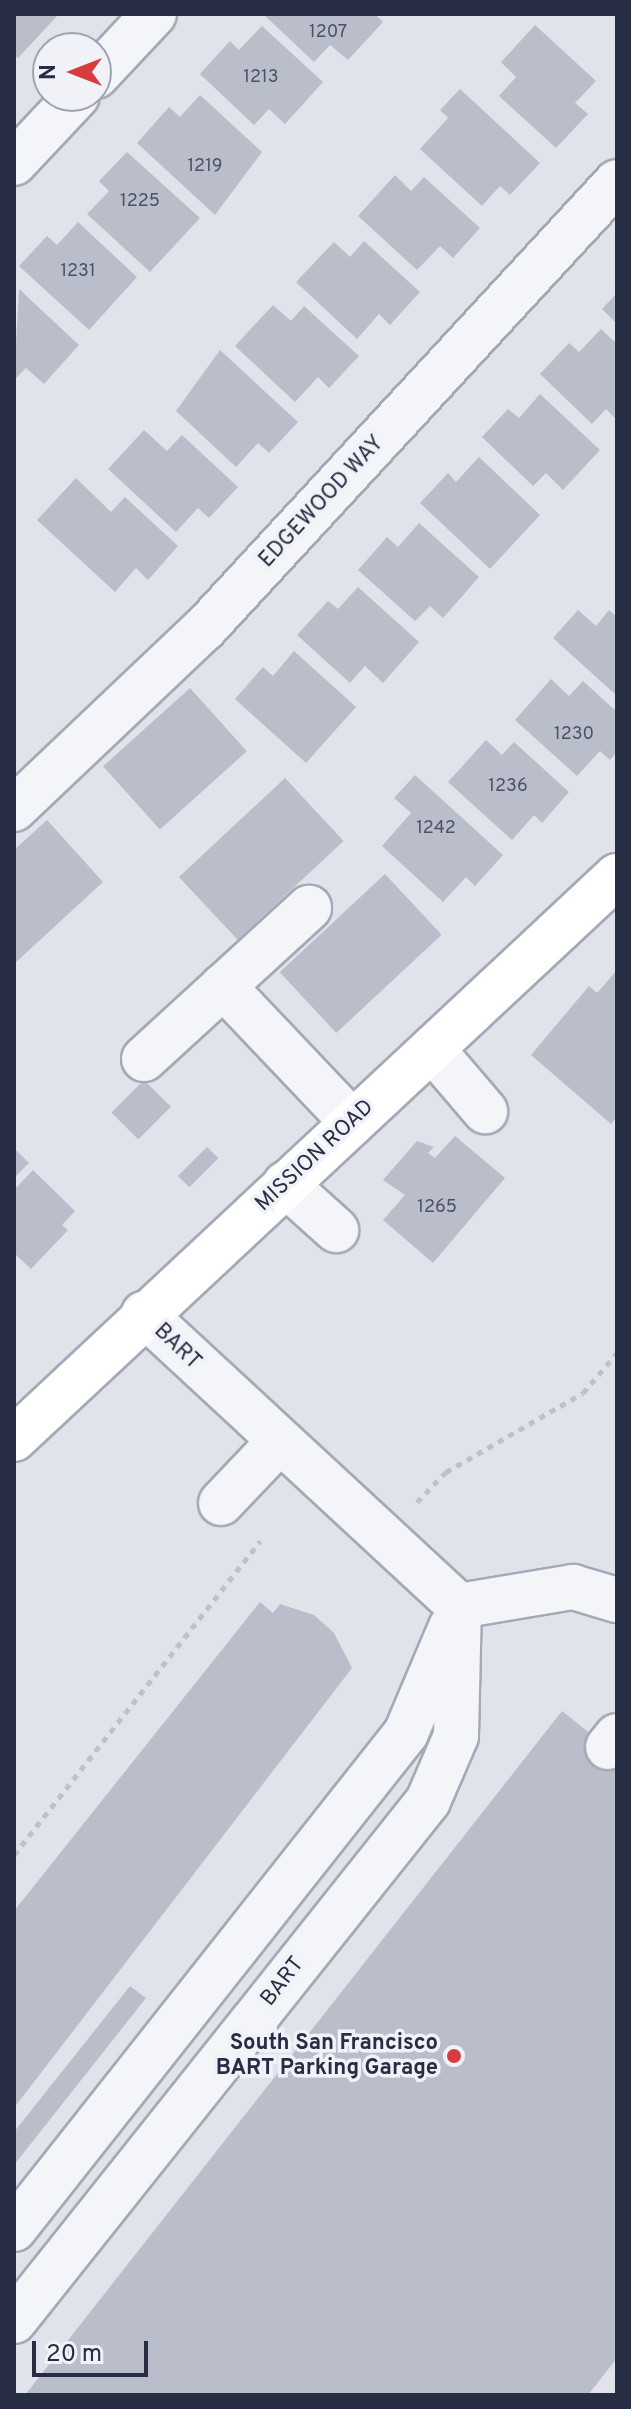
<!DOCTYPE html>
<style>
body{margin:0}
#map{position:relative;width:631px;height:2409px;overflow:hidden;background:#e1e3eb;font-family:Overpass,sans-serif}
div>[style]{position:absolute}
.building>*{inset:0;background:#babecb;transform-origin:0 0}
.path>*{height:5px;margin-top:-2.5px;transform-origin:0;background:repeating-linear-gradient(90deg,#bfc1c9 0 6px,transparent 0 12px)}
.roads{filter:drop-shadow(2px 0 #a5a9b6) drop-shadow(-2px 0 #a5a9b6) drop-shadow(0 2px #a5a9b6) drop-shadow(0 -2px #a5a9b6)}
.minor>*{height:44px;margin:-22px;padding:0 22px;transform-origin:22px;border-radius:22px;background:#f4f5f8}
.major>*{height:44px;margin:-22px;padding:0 22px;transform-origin:22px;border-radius:22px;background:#fff}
.dots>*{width:22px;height:22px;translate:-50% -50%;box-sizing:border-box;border:4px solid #f0f2f8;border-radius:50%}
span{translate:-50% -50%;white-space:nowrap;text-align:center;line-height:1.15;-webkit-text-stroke:7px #f0f2f8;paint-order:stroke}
.number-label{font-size:18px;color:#4c5266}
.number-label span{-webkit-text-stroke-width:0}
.street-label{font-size:22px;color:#272e44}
.poi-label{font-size:22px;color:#272e44;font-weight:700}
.right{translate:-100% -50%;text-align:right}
.frame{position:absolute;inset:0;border:16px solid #272e44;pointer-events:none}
.north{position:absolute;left:32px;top:32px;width:80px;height:80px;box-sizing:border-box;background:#f0f2f8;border:2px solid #a0a4b0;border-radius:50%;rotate:270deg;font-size:22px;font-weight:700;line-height:32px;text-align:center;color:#272e44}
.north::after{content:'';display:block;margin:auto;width:28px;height:36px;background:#d93c3f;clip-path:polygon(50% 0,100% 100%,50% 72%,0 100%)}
.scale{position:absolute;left:32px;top:2341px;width:116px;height:36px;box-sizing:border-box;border:4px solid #272e44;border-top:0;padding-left:10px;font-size:24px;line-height:28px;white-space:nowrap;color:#272e44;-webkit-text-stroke:6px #f0f2f8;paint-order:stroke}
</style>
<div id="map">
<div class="building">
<div style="clip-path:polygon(14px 14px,59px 14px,18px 58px,14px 55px)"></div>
<div style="clip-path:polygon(263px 14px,375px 14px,383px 22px,348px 60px,330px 45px,314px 62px)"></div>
<div style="clip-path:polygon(535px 25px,596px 81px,575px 103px,588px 114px,556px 148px,499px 96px,516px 77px,501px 62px)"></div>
<div style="clip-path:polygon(262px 26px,323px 82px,285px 124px,269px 109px,254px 125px,200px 74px,230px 41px,239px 50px)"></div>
<div style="clip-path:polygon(460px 89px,540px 163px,510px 195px,500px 186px,482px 206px,420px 149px,448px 118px,440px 110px)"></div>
<div style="clip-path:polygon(200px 95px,262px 152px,215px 215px,137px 143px,169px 107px,180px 117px)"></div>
<div style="clip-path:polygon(127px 152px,200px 218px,150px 272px,87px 214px,109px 191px,99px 181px)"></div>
<div style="clip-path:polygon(395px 175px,411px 191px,424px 177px,480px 228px,453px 258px,440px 246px,417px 270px,358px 216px)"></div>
<div style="clip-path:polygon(78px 222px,137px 277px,89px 330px,19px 266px,47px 236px,57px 245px)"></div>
<div style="clip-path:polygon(364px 241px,420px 292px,390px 325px,379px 314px,357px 339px,296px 282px,334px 242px,350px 257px)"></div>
<div style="clip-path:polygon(19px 289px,79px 345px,44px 384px,26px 368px,14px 380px)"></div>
<div style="clip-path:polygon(617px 293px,617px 324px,602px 309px)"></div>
<div style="clip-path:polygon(273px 305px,291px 321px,304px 306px,359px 356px,329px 388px,318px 377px,295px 402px,235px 346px)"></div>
<div style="clip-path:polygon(601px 329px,617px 344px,617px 420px,606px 409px,592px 424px,540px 374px,569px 343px,579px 352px)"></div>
<div style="clip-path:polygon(220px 350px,298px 422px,269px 453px,258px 443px,236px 467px,176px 411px)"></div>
<div style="clip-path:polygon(540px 394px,600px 450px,563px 490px,546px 473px,533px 486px,482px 437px,508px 409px,519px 418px)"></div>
<div style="clip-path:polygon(144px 430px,167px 451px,182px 435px,238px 487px,209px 518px,198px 508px,176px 532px,108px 469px)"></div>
<div style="clip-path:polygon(479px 457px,540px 515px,490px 569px,420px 503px,448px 473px,456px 482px)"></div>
<div style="clip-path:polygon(76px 478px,111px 512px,125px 497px,178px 546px,148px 580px,136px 568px,115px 592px,37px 520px)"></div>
<div style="clip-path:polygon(419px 523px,479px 577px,443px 618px,430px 606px,415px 621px,358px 570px,387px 537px,398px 547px)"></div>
<div style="clip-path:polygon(358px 587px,419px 642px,383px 683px,365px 666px,350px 683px,297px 635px,328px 601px,338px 609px)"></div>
<div style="clip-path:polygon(578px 610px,596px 626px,609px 610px,617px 617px,617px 696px,553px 638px)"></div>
<div style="clip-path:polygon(294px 651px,356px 707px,306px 763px,235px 699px,263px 667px,273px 676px)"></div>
<div style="clip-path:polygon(551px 679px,569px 696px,583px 681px,617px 712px,617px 752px,610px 760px,600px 751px,577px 776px,515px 720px)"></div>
<div style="left:190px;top:688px;width:85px;height:117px;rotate:48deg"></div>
<div style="clip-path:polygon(486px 740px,502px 755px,514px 742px,569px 792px,542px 823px,534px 815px,512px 840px,448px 782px)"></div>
<div style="clip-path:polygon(415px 775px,503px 855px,475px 886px,466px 877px,443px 902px,382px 846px,411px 813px,394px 798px)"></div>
<div style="left:285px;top:778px;width:86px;height:145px;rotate:47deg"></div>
<div style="clip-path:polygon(47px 820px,103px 882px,14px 964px,14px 850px)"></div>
<div style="left:385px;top:874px;width:83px;height:144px;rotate:47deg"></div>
<div style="clip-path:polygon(617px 970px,617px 1116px,611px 1124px,531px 1055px,589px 986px,597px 993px)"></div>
<div style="left:144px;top:1080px;width:38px;height:46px;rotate:45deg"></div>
<div style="clip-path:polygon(455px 1136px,505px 1178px,433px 1263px,383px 1220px,405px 1195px,383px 1180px,417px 1141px,434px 1147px,428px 1153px,435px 1158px)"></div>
<div style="left:207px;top:1147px;width:16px;height:41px;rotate:45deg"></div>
<div style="clip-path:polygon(14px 1148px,29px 1163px,14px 1178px)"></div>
<div style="clip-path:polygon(33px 1170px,75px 1211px,62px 1225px,68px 1230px,31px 1269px,14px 1253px,14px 1190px)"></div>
<div style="clip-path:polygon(260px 1602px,273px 1613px,280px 1604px,314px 1615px,334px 1633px,352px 1668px,14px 2108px,14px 1911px)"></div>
<div style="clip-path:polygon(562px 1711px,617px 1755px,617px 2358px,588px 2395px,25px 2395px)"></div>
<div style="clip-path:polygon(130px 1986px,146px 1998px,14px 2165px,14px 2132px)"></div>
</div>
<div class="path">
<div style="left:417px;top:1502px;width:42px;rotate:-46deg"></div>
<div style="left:446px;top:1472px;width:158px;rotate:-30deg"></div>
<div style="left:583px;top:1393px;width:52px;rotate:-49.6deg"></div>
<div style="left:14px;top:1855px;width:399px;rotate:-51.9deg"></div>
</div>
<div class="roads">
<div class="minor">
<div style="left:96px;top:76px;width:85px;rotate:-46.9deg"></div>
<div style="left:14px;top:163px;width:92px;rotate:-46.8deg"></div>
<div style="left:14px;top:809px;width:263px;rotate:-43.5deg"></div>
<div style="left:205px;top:628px;width:607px;rotate:-47.27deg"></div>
<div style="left:223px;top:986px;width:187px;rotate:46.5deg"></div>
<div style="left:432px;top:1049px;width:82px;rotate:49.5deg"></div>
<div style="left:144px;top:1059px;width:224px;rotate:-42.5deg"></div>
<div style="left:285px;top:1184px;width:69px;rotate:42deg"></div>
<div style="left:221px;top:1503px;width:83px;rotate:-46.5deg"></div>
<div style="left:459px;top:1606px;width:116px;rotate:-9.5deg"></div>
<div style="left:573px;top:1587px;width:46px;rotate:16.5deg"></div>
<div style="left:608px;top:1747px;width:14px;rotate:-51deg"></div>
<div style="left:14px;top:2229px;width:632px;rotate:-51.68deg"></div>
<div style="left:406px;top:1733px;width:115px;rotate:-67deg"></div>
<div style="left:14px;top:2321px;width:665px;rotate:-51.47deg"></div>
<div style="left:428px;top:1801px;width:71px;rotate:-66.7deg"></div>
<div style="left:456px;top:1736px;width:130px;rotate:-88.7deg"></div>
<div style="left:459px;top:1606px;width:430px;rotate:-137.2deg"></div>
</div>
<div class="major">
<div style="left:14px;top:1439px;width:825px;rotate:-43.04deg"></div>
</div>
</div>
<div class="dots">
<div style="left:454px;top:2056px;background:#d93c3f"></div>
</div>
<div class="number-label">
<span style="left:328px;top:33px">1207</span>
<span style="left:261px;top:78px">1213</span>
<span style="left:205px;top:167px">1219</span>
<span style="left:140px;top:202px">1225</span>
<span style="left:78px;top:272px">1231</span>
<span style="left:574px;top:735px">1230</span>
<span style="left:508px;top:787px">1236</span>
<span style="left:436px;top:829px">1242</span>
<span style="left:437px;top:1208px">1265</span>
</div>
<div class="street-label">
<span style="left:322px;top:502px;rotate:-47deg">EDGEWOOD WAY</span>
<span style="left:315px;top:1156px;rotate:-43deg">MISSION ROAD</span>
<span style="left:177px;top:1347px;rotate:44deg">BART</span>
<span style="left:283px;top:1982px;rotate:-52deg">BART</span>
</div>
<div class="poi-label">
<span class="right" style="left:438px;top:2056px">South San Francisco<br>BART Parking Garage</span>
</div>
<div class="frame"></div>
<div class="north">N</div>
<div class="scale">20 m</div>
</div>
